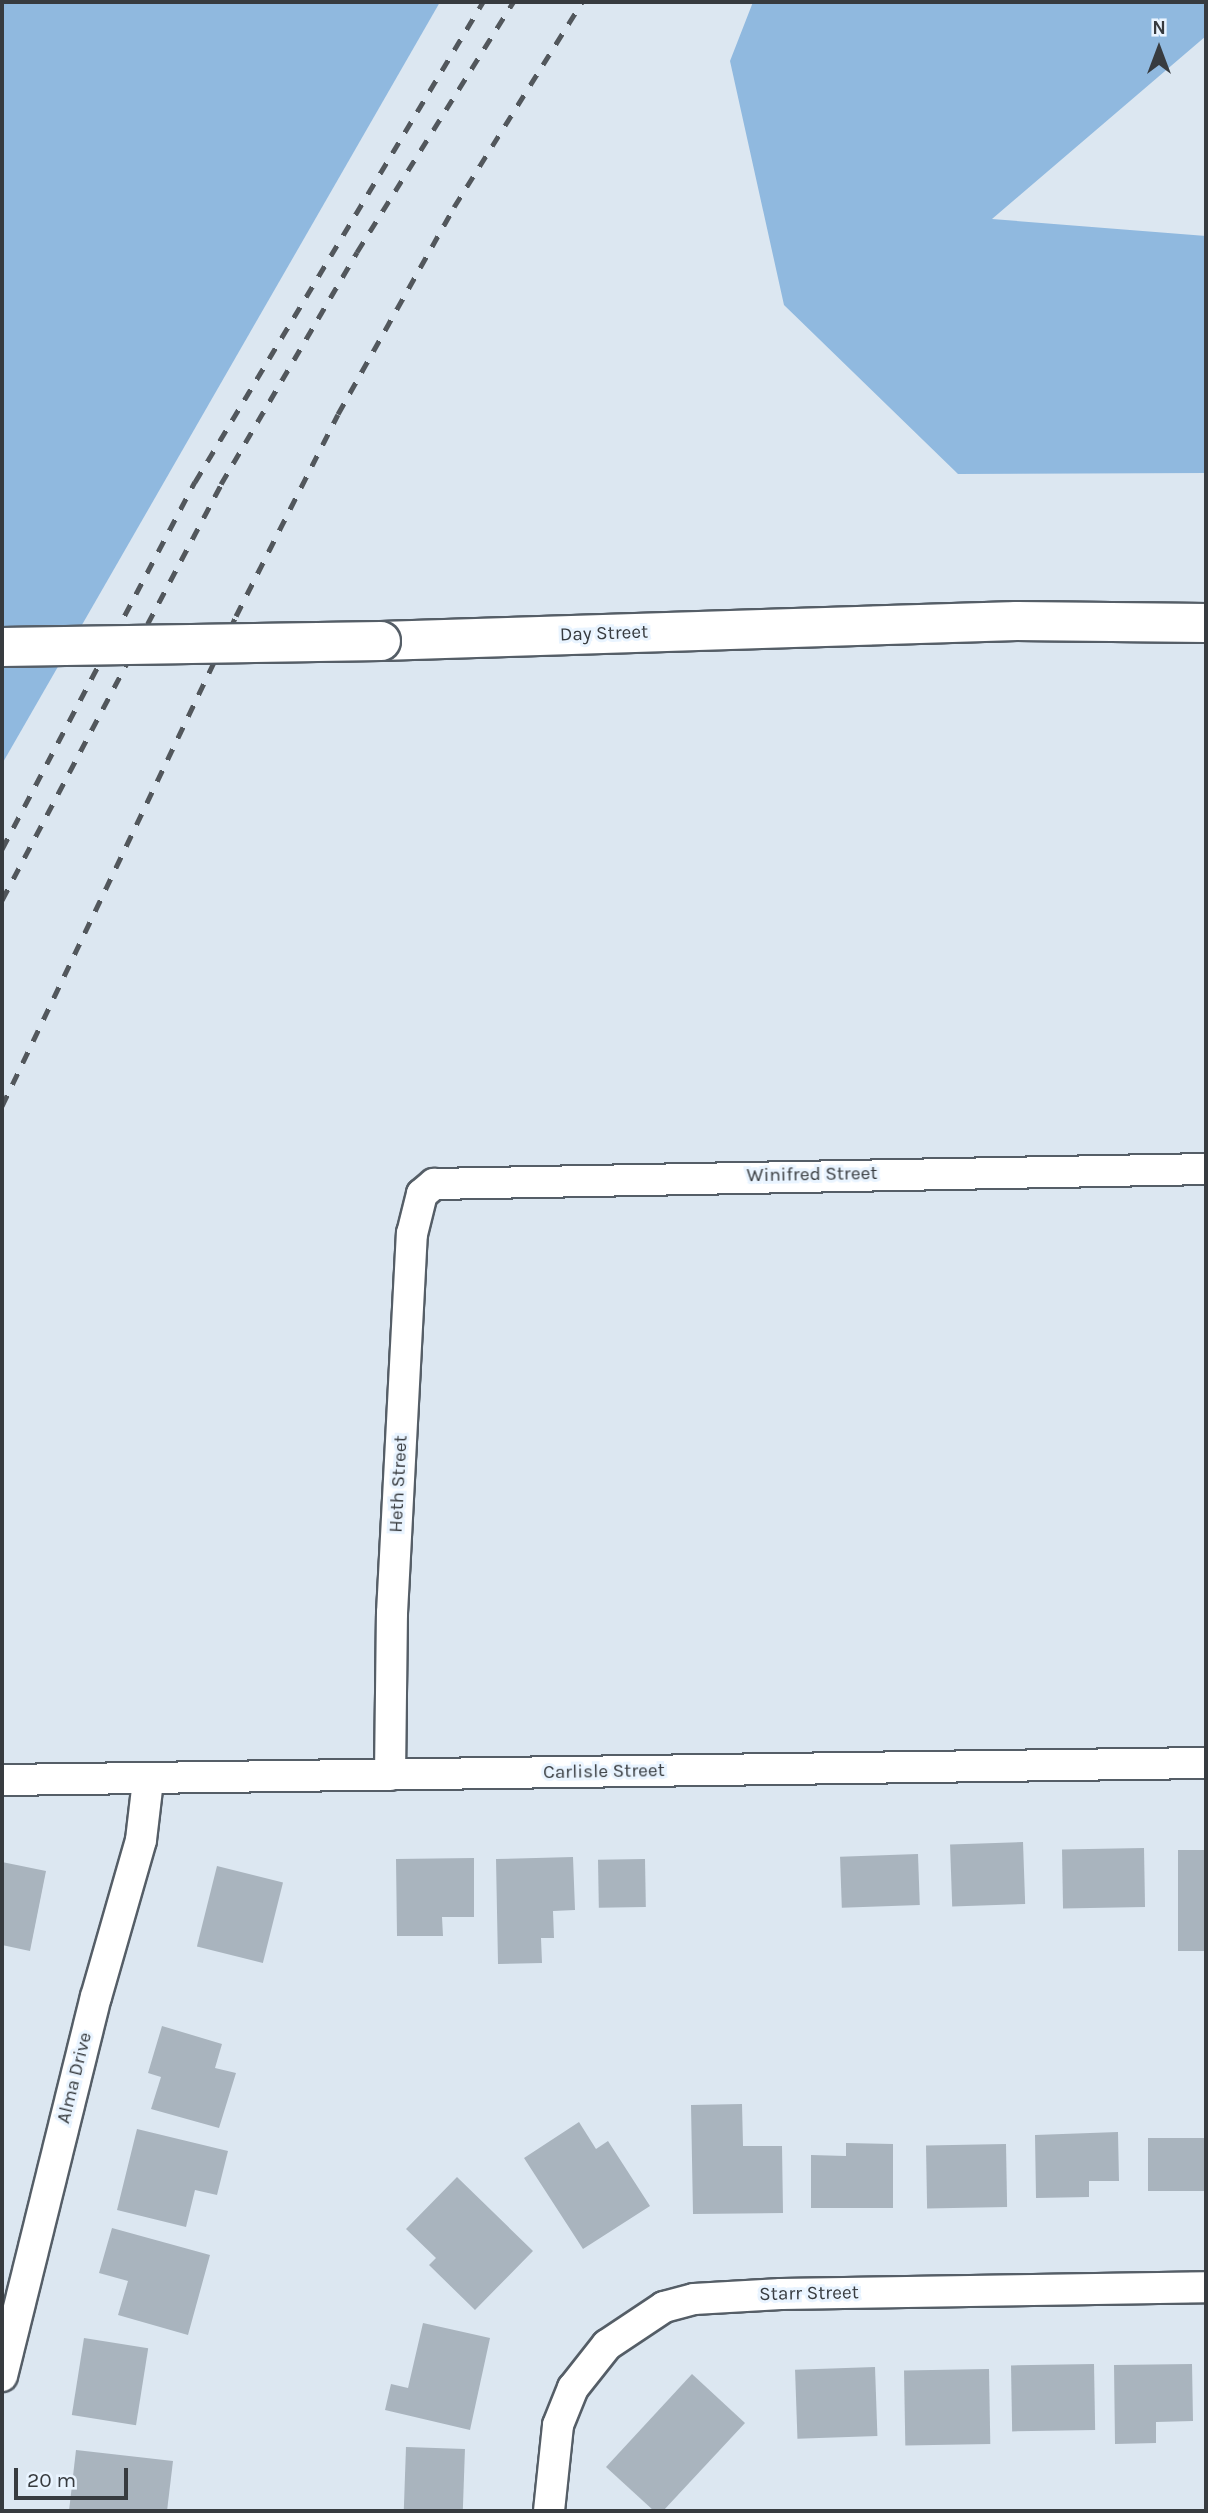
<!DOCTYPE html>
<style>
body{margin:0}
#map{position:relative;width:1208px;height:2513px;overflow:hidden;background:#dce7f1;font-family:Karla,sans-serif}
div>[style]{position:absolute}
.forest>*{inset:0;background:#90b9df}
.building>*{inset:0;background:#a9b4be;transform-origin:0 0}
.roads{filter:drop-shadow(2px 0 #555e67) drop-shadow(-2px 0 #555e67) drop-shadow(0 2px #555e67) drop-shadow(0 -2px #555e67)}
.minor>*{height:30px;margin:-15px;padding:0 15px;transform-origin:15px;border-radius:15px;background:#fff}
.primary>*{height:38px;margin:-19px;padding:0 19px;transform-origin:19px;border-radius:19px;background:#fff}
.rail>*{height:5px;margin-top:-2.5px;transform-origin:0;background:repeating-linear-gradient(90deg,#52575c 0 12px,transparent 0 24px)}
.bridges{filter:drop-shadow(2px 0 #555e67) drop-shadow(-2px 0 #555e67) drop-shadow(0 2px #555e67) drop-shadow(0 -2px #555e67)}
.primary-bridge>*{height:38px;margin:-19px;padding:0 19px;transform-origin:19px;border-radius:19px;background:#fff}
span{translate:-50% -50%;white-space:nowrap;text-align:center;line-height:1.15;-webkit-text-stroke:6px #e9f4ff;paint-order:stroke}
.street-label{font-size:19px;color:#373b3f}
.frame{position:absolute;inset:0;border:4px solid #373b3f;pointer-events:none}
.north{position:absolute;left:1124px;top:14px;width:70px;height:70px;-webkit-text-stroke:5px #e9f4ff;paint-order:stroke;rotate:0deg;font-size:19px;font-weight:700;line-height:28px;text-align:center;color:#373b3f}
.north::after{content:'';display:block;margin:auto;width:24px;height:32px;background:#373b3f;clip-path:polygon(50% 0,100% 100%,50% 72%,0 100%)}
.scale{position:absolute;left:14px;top:2468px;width:114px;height:32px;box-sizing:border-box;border:4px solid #373b3f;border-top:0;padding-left:9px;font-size:21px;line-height:24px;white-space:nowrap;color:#373b3f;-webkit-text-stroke:5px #e9f4ff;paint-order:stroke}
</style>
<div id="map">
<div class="forest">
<div style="clip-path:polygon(2px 2px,440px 2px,2px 764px)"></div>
<div style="clip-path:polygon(753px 2px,1206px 2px,1206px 36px,992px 219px,1206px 236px,1206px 473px,958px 474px,784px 305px,730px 61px)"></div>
</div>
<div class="building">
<div style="left:1023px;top:1842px;width:62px;height:73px;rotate:88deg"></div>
<div style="left:1144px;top:1848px;width:59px;height:82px;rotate:89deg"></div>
<div style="left:1206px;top:1850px;width:101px;height:28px;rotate:90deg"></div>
<div style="left:918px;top:1854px;width:51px;height:78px;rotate:88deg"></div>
<div style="clip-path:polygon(573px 1857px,575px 1910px,553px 1911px,554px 1938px,541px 1938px,542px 1963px,498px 1964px,496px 1859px)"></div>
<div style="clip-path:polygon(474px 1858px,474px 1917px,442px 1917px,443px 1936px,397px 1936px,396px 1859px)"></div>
<div style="left:645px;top:1859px;width:48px;height:47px;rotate:89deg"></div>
<div style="clip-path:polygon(2px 1862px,46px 1871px,30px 1951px,2px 1945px)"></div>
<div style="left:217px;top:1866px;width:68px;height:83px;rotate:14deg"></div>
<div style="clip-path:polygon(162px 2026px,222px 2044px,215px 2068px,236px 2073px,219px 2128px,151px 2109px,161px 2077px,148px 2073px)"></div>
<div style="clip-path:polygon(742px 2104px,743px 2146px,782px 2146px,783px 2213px,693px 2214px,691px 2105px)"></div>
<div style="clip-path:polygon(579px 2122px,596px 2149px,608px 2141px,650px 2206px,583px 2249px,524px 2158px)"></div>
<div style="clip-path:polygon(137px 2129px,228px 2151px,217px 2195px,195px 2190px,186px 2227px,117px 2210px)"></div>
<div style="clip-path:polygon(1118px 2132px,1119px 2181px,1089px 2181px,1089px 2197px,1036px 2198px,1035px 2135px)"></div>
<div style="left:1206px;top:2138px;width:53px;height:58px;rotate:90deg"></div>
<div style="clip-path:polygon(846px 2143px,893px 2144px,893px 2208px,811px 2208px,811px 2155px,846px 2156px)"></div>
<div style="left:1006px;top:2144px;width:63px;height:80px;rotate:89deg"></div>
<div style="clip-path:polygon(457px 2177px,533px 2251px,475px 2310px,429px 2265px,436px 2258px,406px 2229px)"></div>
<div style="clip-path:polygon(112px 2228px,210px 2255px,188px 2335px,118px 2315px,128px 2281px,99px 2273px)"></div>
<div style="clip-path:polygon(423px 2323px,490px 2338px,470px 2430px,385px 2410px,391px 2384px,408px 2388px)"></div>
<div style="left:84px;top:2338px;width:65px;height:78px;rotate:9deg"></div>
<div style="left:1094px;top:2364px;width:66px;height:83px;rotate:89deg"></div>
<div style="clip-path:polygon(1192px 2364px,1193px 2421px,1156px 2422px,1156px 2443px,1115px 2444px,1114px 2365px)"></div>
<div style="left:875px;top:2367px;width:69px;height:80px;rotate:88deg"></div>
<div style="left:989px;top:2369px;width:75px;height:85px;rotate:89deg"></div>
<div style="clip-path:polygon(692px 2374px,745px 2423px,663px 2511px,654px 2511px,606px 2467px)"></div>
<div style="left:406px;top:2447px;width:59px;height:64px;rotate:2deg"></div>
<div style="clip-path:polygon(76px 2450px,173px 2461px,167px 2511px,69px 2511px)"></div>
</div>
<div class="roads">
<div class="minor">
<div style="left:390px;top:1775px;width:162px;rotate:-89.3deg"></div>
<div style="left:392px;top:1613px;width:380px;rotate:-87deg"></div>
<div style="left:412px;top:1234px;width:41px;rotate:-76deg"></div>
<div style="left:422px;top:1194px;width:16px;rotate:-40deg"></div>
<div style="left:434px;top:1184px;width:772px;rotate:-1.11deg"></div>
<div style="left:2px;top:1780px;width:1204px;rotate:-0.81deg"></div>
<div style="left:2px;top:2376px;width:390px;rotate:-76.1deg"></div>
<div style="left:96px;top:1997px;width:163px;rotate:-74deg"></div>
<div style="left:141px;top:1840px;width:60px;rotate:-83.3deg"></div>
<div style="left:549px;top:2511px;width:86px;rotate:-84deg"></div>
<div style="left:558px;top:2425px;width:40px;rotate:-68deg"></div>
<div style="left:573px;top:2388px;width:55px;rotate:-51.7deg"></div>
<div style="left:607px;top:2345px;width:69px;rotate:-33.7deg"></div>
<div style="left:664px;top:2307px;width:31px;rotate:-15deg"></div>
<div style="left:694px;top:2299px;width:87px;rotate:-3.3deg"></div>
<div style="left:781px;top:2294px;width:425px;rotate:-0.9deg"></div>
</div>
<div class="primary">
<div style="left:381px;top:641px;width:636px;rotate:-1.8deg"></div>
<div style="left:1017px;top:621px;width:189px;rotate:0.6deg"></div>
</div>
</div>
<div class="rail">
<div style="left:2px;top:849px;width:415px;rotate:-62.3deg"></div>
<div style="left:195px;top:482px;width:560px;rotate:-59.04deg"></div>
<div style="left:2px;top:900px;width:470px;rotate:-62.2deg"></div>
<div style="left:221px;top:484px;width:269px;rotate:-59.6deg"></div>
<div style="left:357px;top:252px;width:295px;rotate:-58deg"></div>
<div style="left:2px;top:1106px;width:543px;rotate:-64.47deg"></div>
<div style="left:236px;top:616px;width:226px;rotate:-63.2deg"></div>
<div style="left:338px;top:414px;width:237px;rotate:-60.7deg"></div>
<div style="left:454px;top:207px;width:242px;rotate:-58deg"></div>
</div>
<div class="bridges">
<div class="primary-bridge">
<div style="left:2px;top:647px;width:379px;rotate:-0.9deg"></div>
</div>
</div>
<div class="street-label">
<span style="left:604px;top:634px;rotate:-2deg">Day Street</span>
<span style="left:812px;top:1175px;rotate:-1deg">Winifred Street</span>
<span style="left:399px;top:1484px;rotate:-87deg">Heth Street</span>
<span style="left:604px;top:1772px;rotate:-1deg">Carlisle Street</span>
<span style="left:75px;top:2078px;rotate:-76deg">Alma Drive</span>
<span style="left:809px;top:2294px;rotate:-1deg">Starr Street</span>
</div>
<div class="frame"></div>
<div class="north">N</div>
<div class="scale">20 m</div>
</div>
